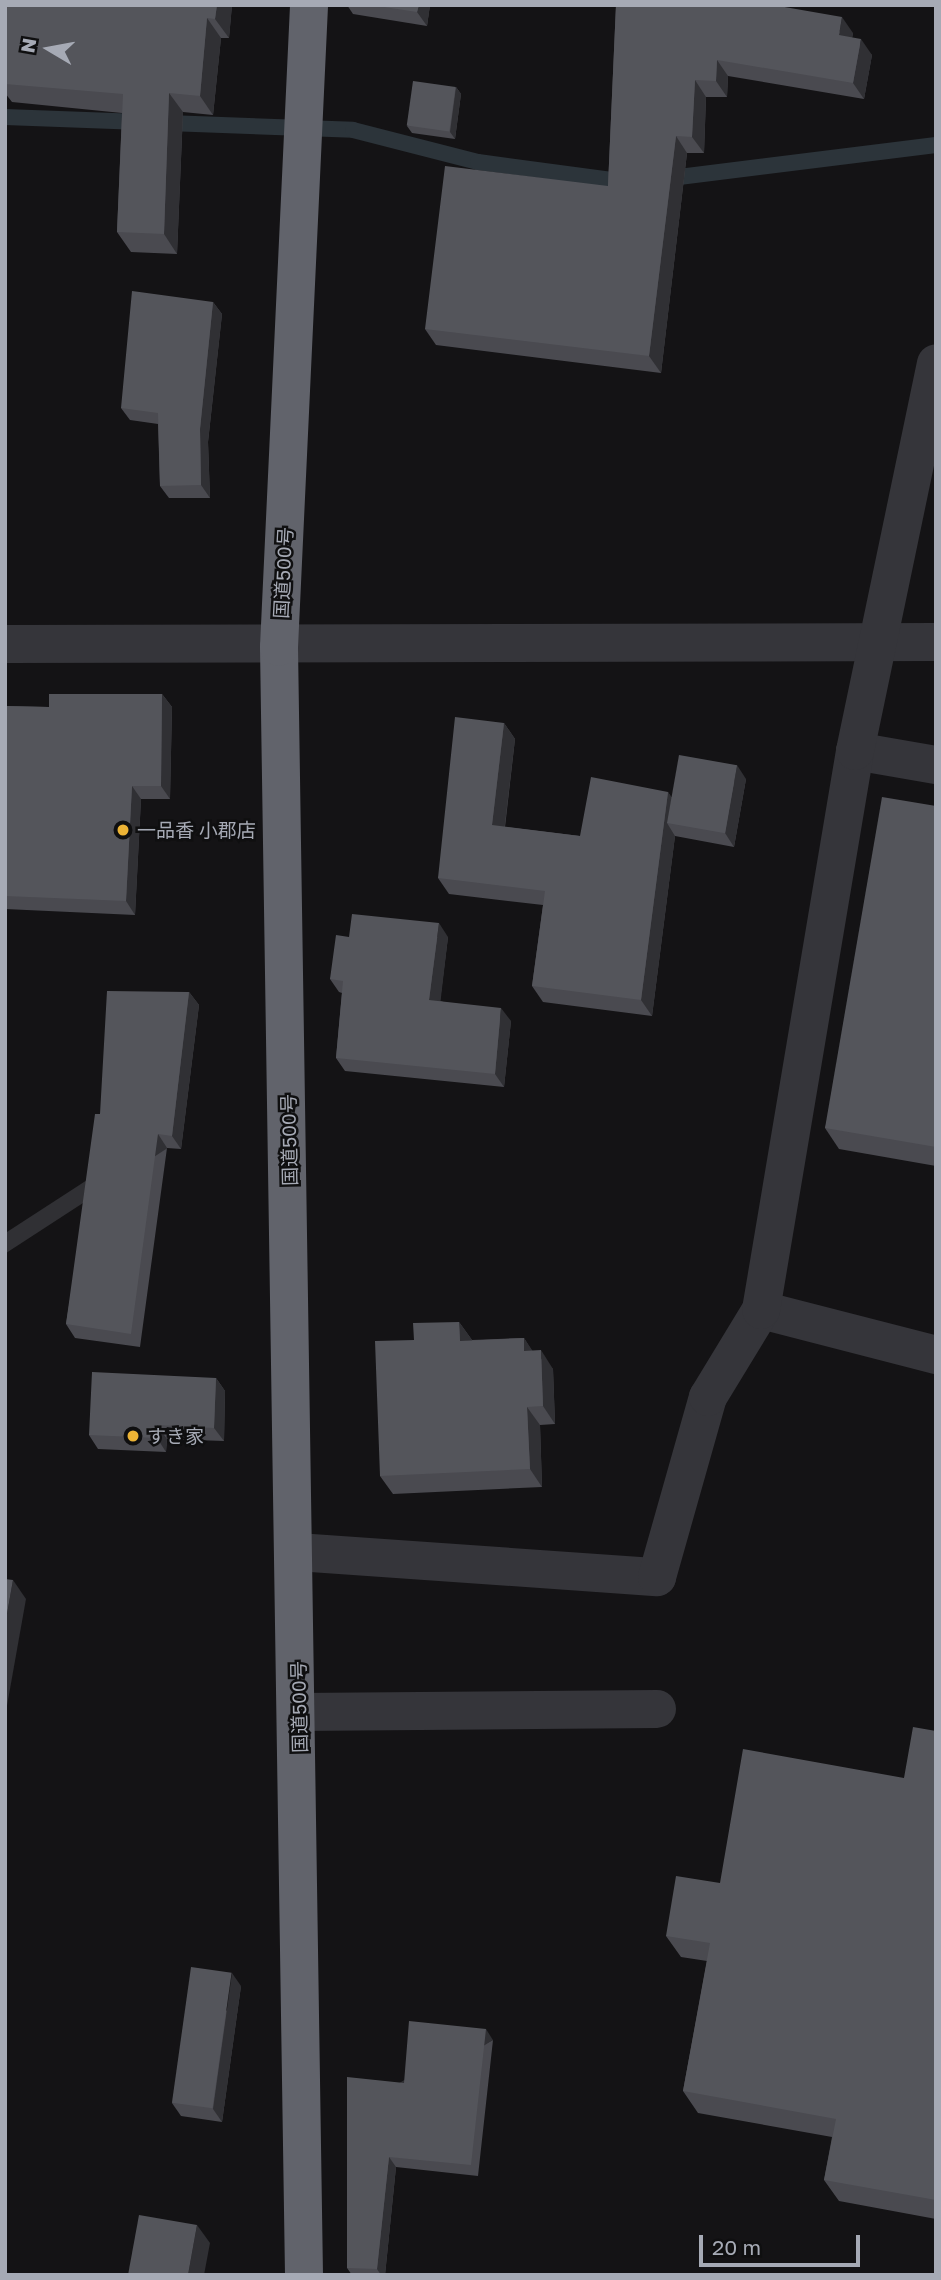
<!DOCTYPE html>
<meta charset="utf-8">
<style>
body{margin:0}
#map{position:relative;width:941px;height:2280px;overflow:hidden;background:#141315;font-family:"Golos Text","Noto Sans JP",sans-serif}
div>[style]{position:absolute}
.stream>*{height:16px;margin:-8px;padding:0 8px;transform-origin:8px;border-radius:8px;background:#2c343a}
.minor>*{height:38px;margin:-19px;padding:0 19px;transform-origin:19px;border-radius:19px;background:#35353a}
.highway>*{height:38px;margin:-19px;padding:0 19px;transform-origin:19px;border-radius:19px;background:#61636b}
.wall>*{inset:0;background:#4a4a50}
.shaded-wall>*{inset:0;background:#303034;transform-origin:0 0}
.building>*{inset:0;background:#54555b;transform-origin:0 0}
.dots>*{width:19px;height:19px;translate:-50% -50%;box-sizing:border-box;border:4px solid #0f0f10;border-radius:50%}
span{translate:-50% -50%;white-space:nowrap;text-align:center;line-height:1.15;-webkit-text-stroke:5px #0f0f10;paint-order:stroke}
.street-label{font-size:19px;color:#a6aab5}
.poi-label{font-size:19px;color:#a6aab5}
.left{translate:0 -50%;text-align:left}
.frame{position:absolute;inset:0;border:7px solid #a6aab5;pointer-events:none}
.north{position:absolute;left:14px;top:14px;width:70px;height:70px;-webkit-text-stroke:5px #0f0f10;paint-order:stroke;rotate:280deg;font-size:19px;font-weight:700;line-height:28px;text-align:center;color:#a6aab5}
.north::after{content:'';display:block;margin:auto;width:24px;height:32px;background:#a6aab5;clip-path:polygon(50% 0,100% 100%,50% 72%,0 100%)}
.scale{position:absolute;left:699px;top:2235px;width:161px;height:32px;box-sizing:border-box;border:4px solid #a6aab5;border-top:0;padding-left:9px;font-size:21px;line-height:24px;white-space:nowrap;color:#a6aab5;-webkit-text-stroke:5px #0f0f10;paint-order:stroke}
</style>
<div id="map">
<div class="stream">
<div style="left:5px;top:117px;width:348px;rotate:2.1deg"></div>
<div style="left:353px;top:130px;width:129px;rotate:14.4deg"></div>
<div style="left:478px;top:162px;width:150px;rotate:7.6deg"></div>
<div style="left:663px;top:179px;width:275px;rotate:-7.1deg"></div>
</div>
<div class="minor">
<div style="left:5px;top:644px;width:931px;rotate:-0.12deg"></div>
<div style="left:855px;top:751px;width:82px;rotate:9.8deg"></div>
<div style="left:761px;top:1310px;width:181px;rotate:14.4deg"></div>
<div style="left:297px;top:1552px;width:361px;rotate:4deg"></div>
<div style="left:657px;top:1577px;width:187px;rotate:-74.2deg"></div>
<div style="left:708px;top:1397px;width:102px;rotate:-58.7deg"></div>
<div style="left:761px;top:1310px;width:567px;rotate:-80.45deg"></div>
<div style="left:855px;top:751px;width:396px;rotate:-78.2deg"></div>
<div style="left:299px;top:1712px;width:358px;rotate:-0.5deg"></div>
</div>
<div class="highway">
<div style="left:304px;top:2275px;width:1628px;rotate:-90.88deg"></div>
<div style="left:279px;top:647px;width:643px;rotate:-87.32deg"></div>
</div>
<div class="wall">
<div style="clip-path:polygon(5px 5px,232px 5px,229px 38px,221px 38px,213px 115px,183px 112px,177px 254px,131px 252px,117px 232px,122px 113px,12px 102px,5px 93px)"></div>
<div style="clip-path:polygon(347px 5px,430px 5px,427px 26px,353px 14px)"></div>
<div style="clip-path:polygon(616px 5px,853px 33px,852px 38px,872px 55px,864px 99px,728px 76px,727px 97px,706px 97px,704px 153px,687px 153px,661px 373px,436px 345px,425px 329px,608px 186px)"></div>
<div style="clip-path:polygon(456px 87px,461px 94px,455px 139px,412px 133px,407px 126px)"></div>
<div style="clip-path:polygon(213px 302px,222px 314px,208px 442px,210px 498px,169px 498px,160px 486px,158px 424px,130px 420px,121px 408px)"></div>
<div style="clip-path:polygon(162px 694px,172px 707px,170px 799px,141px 799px,135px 915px,5px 909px,5px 706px,49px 707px)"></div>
<div style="clip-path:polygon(504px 723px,515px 739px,505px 827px,580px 836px,668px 792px,671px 797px,746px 779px,734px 847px,675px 836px,652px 1016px,543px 1002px,532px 986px,543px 905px,449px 894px,438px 878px)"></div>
<div style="clip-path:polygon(936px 806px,936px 1166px,839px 1149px,825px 1128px)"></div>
<div style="clip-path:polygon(349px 937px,448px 937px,440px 1001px,511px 1021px,504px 1087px,345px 1071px,336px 1058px,342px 993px,339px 992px,330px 979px)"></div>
<div style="clip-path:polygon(189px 992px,199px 1005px,181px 1149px,167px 1148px,140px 1347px,75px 1338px,66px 1324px,100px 1114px)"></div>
<div style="clip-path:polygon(459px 1322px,472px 1340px,524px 1338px,532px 1351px,553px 1369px,555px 1424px,540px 1425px,542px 1487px,393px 1494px,380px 1476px,414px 1340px)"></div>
<div style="clip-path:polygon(216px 1378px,225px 1391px,224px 1441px,167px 1439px,166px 1452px,98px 1449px,89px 1435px)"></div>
<div style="clip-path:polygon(936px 1731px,936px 2219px,839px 2201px,824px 2180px,832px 2137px,698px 2113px,683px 2091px,707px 1961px,681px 1957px,666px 1936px,720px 1883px,904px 1778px)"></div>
<div style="clip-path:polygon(241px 1986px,222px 2122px,181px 2116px,172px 2103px)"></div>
<div style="clip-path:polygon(493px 2040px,478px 2176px,396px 2167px,385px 2275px,352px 2275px,347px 2268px,404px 2083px)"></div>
</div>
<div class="shaded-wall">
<div style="clip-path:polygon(217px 5px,232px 5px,229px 38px,215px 19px)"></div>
<div style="clip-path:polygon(419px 5px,430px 5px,427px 26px,417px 12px)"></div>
<div style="clip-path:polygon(842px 17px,853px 33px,850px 52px,839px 35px)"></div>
<div style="clip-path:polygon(207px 18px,221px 38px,213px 115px,200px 96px)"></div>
<div style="clip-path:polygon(861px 39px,872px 55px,864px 99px,853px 83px)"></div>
<div style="clip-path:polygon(717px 60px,728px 76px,727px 97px,716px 81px)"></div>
<div style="clip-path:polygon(695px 80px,706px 97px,704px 153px,692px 137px)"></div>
<div style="clip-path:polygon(456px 87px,461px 94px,455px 139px,450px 132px)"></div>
<div style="clip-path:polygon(169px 93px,183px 112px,177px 254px,164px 234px)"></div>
<div style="clip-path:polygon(676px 136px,687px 153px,661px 373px,649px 356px)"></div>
<div style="clip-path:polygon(213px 302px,222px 314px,208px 442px,210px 498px,201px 485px,200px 429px)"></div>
<div style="clip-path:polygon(5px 442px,6px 443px,5px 477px)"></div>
<div style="clip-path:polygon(162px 694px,172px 707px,170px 799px,161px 786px)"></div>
<div style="clip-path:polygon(504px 723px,515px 739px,503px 841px,492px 825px)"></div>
<div style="clip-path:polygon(737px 765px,746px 779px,734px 847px,725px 833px)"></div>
<div style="clip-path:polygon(132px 786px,141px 799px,135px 915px,126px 901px)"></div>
<div style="clip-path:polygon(668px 792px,679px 808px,667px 823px,675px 836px,652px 1016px,641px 1000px)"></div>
<div style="clip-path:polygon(439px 923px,448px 937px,439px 1014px,429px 1000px)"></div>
<div style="clip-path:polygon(189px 992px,199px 1005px,181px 1149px,172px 1136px)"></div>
<div style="clip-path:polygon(501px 1008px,511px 1021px,504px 1087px,495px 1074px)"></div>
<div style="left:158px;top:1134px;width:17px;height:202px;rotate:57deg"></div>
<div style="clip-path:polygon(459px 1322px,472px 1340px,473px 1359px,460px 1341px)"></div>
<div style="clip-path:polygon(524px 1338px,536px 1356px,524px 1351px)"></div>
<div style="clip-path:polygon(541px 1350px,553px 1369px,555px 1424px,543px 1406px)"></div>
<div style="clip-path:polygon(216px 1378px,225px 1391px,224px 1441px,214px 1428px)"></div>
<div style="clip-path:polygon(527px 1407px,540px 1425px,542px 1487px,530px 1469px)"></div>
<div style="clip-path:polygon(157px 1425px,167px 1439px,166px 1452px,157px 1438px)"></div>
<div style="clip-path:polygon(13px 1580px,26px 1599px,5px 1717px,5px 1625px)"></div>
<div style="clip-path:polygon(232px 1973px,241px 1986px,222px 2122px,213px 2109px)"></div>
<div style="left:486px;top:2029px;width:13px;height:137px;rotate:58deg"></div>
<div style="clip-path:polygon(389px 2157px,396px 2167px,385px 2275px,381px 2275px,377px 2269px)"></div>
<div style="clip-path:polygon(197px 2225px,210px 2243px,204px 2275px,188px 2275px)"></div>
</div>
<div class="building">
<div style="clip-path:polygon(5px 5px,217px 5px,215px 19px,207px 18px,200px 96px,169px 93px,164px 234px,117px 232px,123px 94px,5px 84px)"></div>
<div style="clip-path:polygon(371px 5px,419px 5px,417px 12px)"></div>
<div style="clip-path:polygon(616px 5px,773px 5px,842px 17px,839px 35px,861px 39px,853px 83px,717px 60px,716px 81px,695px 80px,692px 137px,676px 136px,649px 356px,425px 329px,445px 166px,608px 186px)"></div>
<div style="left:413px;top:81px;width:43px;height:45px;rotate:8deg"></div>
<div style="clip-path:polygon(132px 291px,213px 302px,200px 429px,201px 485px,160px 486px,158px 413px,121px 408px)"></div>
<div style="clip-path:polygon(49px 694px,162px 694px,161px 786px,132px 786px,126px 901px,5px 896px,5px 706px,49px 707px)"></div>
<div style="clip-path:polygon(455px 717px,504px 723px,492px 825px,580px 836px,591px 777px,668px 792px,641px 1000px,532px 986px,545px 891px,438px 878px)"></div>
<div style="left:679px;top:755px;width:59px;height:69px;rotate:10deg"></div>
<div style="clip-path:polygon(882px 797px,936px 806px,936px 1147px,825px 1128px)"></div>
<div style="clip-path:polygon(352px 914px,439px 923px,429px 1000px,501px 1008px,495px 1074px,336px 1058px,343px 981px,330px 979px,336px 935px,349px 937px)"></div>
<div style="clip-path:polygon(107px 991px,189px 992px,172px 1136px,158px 1134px,131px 1334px,66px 1324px,95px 1114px,100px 1114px)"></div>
<div style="clip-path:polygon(459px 1322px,460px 1341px,524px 1338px,524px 1351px,541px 1350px,543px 1406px,527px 1407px,530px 1469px,380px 1476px,375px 1341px,414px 1340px,413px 1323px)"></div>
<div style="clip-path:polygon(92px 1372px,216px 1378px,214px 1428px,157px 1425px,157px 1438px,89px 1435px)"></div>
<div style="clip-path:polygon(5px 1579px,13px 1580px,5px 1625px)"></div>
<div style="clip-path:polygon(913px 1727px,936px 1731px,936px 2200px,824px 2180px,836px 2119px,683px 2091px,710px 1943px,666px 1936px,676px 1876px,720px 1883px,743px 1749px,904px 1778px)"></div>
<div style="left:191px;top:1967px;width:41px;height:137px;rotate:8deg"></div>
<div style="clip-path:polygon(409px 2021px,486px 2029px,471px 2165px,389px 2157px,377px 2269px,347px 2268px,347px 2077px,404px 2083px)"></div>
<div style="clip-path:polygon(139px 2215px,197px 2225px,188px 2275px,128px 2275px)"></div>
</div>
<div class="dots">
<div style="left:123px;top:830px;background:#ecb335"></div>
<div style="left:133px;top:1436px;background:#ecb335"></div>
</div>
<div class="street-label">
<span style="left:283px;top:573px;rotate:-87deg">国道500号</span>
<span style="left:289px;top:1140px;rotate:-91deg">国道500号</span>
<span style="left:299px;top:1707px;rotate:-91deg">国道500号</span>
</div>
<div class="poi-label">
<span class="left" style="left:137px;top:830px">一品香 小郡店</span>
<span class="left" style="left:147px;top:1436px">すき家</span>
</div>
<div class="frame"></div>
<div class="north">N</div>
<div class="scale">20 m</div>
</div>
